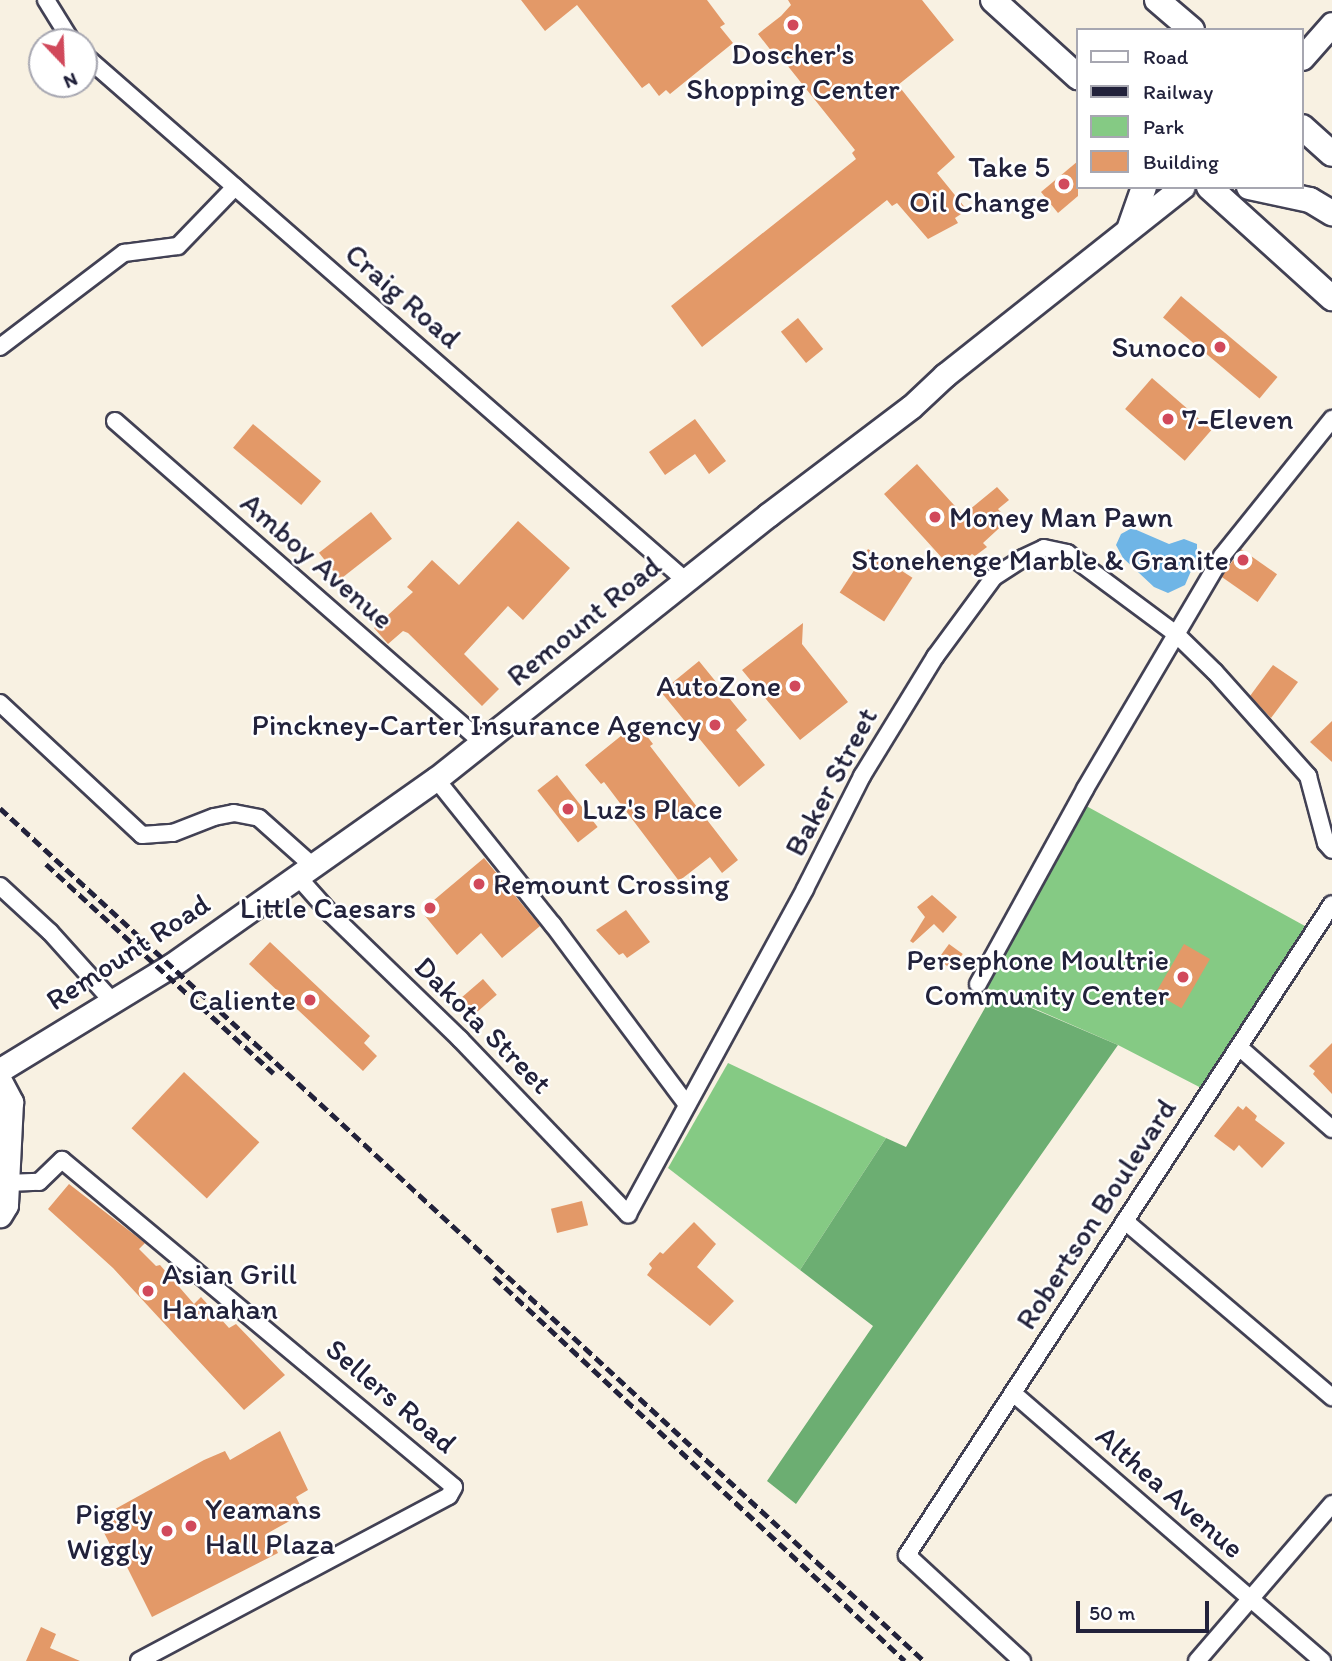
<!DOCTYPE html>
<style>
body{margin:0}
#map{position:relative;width:1332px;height:1661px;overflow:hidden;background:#f8f1e2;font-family:Itim,sans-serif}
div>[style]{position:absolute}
.green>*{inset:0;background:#85ca84}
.forest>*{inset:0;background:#6cae72}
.water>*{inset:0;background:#6fb5e6}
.building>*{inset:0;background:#e39968;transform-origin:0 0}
.roads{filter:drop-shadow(2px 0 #424154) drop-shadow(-2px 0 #424154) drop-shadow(0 2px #424154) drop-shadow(0 -2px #424154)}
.street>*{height:16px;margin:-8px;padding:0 8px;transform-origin:8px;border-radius:8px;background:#fff}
.secondary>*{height:23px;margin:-11.5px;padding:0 11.5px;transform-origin:11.5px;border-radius:11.5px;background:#fff}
.primary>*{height:24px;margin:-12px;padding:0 12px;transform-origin:12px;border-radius:12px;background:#fff}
.rail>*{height:5px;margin-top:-2.5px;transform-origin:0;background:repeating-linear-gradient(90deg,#22223b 0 10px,transparent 0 15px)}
.dots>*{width:19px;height:19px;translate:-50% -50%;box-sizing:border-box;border:4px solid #fff;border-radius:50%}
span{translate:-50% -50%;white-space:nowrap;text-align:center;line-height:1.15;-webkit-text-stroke:5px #fff;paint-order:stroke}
.poi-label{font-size:30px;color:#22223b}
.right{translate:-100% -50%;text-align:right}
.left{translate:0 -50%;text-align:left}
.street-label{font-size:30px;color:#22223b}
.legend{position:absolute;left:1076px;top:28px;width:228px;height:161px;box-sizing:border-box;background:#fff;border:2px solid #a7a7b1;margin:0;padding:9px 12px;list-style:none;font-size:21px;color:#22223b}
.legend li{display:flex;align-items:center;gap:14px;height:35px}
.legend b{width:35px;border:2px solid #a7a7b1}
.north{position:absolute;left:28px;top:28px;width:70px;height:70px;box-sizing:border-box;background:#fff;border:2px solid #a7a7b1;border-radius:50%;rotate:157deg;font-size:19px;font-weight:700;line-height:28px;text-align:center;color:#22223b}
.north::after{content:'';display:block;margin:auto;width:24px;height:32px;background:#d1495b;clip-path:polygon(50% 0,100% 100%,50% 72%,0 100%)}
.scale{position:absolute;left:1076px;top:1601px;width:133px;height:32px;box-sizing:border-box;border:4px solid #22223b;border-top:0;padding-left:9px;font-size:21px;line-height:24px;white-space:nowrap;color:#22223b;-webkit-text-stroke:5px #fff;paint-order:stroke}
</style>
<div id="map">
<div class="green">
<div style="clip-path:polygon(1079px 802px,1314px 931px,1209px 1092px,1118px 1045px,978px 984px)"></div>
<div style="clip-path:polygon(728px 1063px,886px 1138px,800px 1270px,668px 1168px)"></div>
</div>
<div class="forest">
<div style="clip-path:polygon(994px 992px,1118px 1045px,796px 1504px,767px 1481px,873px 1326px,800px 1270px,886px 1138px,906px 1147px)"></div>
</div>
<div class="water">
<div style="clip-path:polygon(1132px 528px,1169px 544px,1184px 539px,1197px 544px,1197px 557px,1185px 585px,1168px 593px,1154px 587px,1123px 558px,1116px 545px,1121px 534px)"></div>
</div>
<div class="building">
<div style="clip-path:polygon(521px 0,707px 0,725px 24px,720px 27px,733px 43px,670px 94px,666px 90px,659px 96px,649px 83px,642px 88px,577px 5px,545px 31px)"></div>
<div style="clip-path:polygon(788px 0,922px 0,954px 40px,898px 85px,955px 157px,937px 173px,967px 210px,955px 218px,958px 223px,928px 239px,897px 203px,892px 206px,887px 200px,702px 347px,671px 306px,856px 159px,852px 153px,855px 150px,779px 55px,776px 57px,758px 34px,781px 16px,791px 5px)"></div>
<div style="clip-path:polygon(1078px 161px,1078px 196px,1058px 213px,1041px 192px)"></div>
<div style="left:1181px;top:296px;width:126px;height:28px;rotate:40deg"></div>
<div style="left:798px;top:318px;width:40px;height:22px;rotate:51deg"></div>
<div style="left:1152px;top:378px;width:79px;height:41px;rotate:41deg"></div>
<div style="clip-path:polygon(695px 419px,726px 461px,709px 474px,695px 454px,665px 475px,649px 452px)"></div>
<div style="left:253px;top:424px;width:89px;height:31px;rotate:40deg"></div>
<div style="clip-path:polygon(917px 464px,963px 515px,997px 487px,1009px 500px,998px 509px,1008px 520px,983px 543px,987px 547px,975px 556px,972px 554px,953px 570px,884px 494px)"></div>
<div style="left:371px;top:512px;width:34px;height:66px;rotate:52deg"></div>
<div style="clip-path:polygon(518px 521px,570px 568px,523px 620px,508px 606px,464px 654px,499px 689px,482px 706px,408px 633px,403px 631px,388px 644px,374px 628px,413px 592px,407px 587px,432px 560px,459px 585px)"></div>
<div style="left:868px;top:549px;width:53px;height:52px;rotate:33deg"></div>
<div style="left:1241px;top:549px;width:44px;height:34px;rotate:35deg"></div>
<div style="clip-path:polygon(803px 623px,802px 644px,848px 702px,800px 740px,742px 670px)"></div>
<div style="clip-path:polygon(699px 661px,747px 720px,736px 730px,765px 765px,739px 787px,661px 692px)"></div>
<div style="clip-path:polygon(1273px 665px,1298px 682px,1271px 718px,1250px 696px)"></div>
<div style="clip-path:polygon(1332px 721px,1332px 762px,1310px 742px)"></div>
<div style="clip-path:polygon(637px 723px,653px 744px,650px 746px,738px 860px,722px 873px,710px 857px,679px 881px,604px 782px,601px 784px,585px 765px)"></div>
<div style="left:557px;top:775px;width:66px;height:25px;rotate:52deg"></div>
<div style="clip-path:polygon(484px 858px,540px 926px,502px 958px,481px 933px,457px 955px,421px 911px)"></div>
<div style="clip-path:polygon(932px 895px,957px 917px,943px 933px,934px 924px,913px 943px,910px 941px,925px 917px,917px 907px)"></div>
<div style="clip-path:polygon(626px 910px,650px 942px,627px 958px,623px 953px,619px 955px,596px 930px)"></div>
<div style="clip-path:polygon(270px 942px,370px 1036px,364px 1043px,377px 1056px,363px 1071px,249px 964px)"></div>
<div style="left:949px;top:944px;width:17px;height:19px;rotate:36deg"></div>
<div style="left:1184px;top:944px;width:30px;height:57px;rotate:30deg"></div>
<div style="left:483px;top:979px;width:21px;height:31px;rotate:49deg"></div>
<div style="clip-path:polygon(1332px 1043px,1332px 1094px,1313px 1074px,1315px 1071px,1309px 1066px)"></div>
<div style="left:184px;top:1072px;width:103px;height:77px;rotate:43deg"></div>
<div style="clip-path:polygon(1238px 1106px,1243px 1110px,1246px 1106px,1257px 1116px,1255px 1120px,1285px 1143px,1262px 1168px,1239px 1145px,1234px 1151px,1214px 1136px)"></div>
<div style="clip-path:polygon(69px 1184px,145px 1243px,139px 1249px,156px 1266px,160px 1265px,194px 1304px,201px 1297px,229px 1328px,236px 1324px,285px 1375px,244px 1410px,113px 1268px,48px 1209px)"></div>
<div style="left:582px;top:1201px;width:25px;height:32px;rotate:76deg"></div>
<div style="clip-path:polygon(694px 1222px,716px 1244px,697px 1267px,734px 1301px,710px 1326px,647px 1275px,652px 1268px,649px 1264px,660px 1252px,663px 1254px)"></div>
<div style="clip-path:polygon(280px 1431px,308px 1490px,296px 1497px,304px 1513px,268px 1533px,278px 1553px,152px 1617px,122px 1557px,117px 1558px,97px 1519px,204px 1460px,225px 1451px,230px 1460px)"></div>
<div style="clip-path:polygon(41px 1627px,56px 1634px,50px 1648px,80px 1661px,26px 1661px)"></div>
</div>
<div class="roads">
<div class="street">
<div style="left:46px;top:0;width:49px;rotate:58.2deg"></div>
<div style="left:84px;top:55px;width:798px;rotate:41.14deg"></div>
<div style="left:0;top:347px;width:156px;rotate:-37.2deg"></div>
<div style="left:124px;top:253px;width:54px;rotate:-7.4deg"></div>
<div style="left:178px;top:246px;width:82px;rotate:-46deg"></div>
<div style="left:115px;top:421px;width:489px;rotate:41.2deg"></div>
<div style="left:0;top:703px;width:194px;rotate:42.9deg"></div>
<div style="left:142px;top:835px;width:31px;rotate:-4deg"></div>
<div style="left:173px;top:833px;width:44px;rotate:-21.3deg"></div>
<div style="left:214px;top:817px;width:20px;rotate:-11deg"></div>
<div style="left:234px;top:813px;width:25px;rotate:11deg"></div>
<div style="left:259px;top:818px;width:74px;rotate:41.7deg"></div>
<div style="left:436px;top:779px;width:187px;rotate:51.3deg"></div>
<div style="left:553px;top:925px;width:224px;rotate:53.3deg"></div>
<div style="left:298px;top:877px;width:50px;rotate:48.3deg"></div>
<div style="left:331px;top:914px;width:180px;rotate:44.1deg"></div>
<div style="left:460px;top:1039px;width:243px;rotate:46.2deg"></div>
<div style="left:628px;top:1214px;width:370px;rotate:-61.4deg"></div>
<div style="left:805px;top:889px;width:127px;rotate:-63.2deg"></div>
<div style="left:862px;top:776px;width:140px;rotate:-58.5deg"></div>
<div style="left:935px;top:657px;width:99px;rotate:-53.6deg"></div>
<div style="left:994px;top:577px;width:35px;rotate:-33deg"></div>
<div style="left:1023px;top:558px;width:23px;rotate:-25deg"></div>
<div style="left:1044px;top:548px;width:24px;rotate:12deg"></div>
<div style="left:1067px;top:553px;width:136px;rotate:36.6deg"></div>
<div style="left:1176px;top:634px;width:54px;rotate:44.3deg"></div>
<div style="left:1215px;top:672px;width:140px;rotate:48.2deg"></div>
<div style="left:1308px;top:776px;width:69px;rotate:75deg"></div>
<div style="left:1326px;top:843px;width:9px;rotate:49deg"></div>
<div style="left:0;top:886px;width:68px;rotate:42.6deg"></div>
<div style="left:50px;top:932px;width:94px;rotate:48deg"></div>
<div style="left:978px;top:984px;width:222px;rotate:-61.2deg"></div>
<div style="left:1085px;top:789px;width:270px;rotate:-59.5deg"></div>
<div style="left:1222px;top:556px;width:176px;rotate:-51.2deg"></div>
<div style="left:1239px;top:1047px;width:124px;rotate:41.4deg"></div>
<div style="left:6px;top:1183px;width:33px;rotate:-2deg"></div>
<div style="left:39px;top:1182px;width:32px;rotate:-44deg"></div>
<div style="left:62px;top:1160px;width:510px;rotate:39.83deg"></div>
<div style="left:454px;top:1487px;width:10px;rotate:119deg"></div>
<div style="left:449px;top:1496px;width:351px;rotate:152deg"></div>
<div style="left:1125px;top:1221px;width:272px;rotate:40.4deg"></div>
<div style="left:1013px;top:1393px;width:409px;rotate:40.9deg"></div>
<div style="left:1022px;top:1661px;width:156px;rotate:-137.3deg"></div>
<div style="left:907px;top:1555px;width:777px;rotate:-56.86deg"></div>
<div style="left:1197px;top:1661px;width:207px;rotate:-49.3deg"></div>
</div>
<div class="secondary">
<div style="left:1302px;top:58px;width:45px;rotate:-48.6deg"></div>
<div style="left:0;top:1070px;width:202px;rotate:-31.4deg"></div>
<div style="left:172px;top:965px;width:323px;rotate:-35.2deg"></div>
<div style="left:436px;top:779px;width:424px;rotate:-38.5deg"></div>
<div style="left:768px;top:515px;width:179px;rotate:-37.1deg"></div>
<div style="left:911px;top:407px;width:47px;rotate:-43.3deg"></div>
<div style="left:945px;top:375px;width:303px;rotate:-38.4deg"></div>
<div style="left:0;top:1081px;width:24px;rotate:62deg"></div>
<div style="left:11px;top:1102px;width:103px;rotate:92.8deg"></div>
<div style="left:6px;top:1205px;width:12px;rotate:121deg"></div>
</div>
<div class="primary">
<div style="left:993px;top:0;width:115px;rotate:42.2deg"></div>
<div style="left:1157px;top:0;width:46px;rotate:40.6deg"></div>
<div style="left:1302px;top:127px;width:40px;rotate:42deg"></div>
<div style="left:1209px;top:187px;width:166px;rotate:42.1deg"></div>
<div style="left:1249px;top:187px;width:62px;rotate:12deg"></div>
<div style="left:1310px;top:200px;width:26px;rotate:31deg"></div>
<div style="left:1130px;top:227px;width:42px;rotate:-70.7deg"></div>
</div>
</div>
<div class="rail">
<div style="left:0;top:808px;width:1258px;rotate:42.71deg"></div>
<div style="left:46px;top:864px;width:309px;rotate:42.6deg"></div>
<div style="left:494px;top:1277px;width:562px;rotate:43.05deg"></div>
</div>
<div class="dots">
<div style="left:793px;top:25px;background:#d1495b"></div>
<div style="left:1064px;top:184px;background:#d1495b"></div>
<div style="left:1220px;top:347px;background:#d1495b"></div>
<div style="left:1168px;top:419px;background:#d1495b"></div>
<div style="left:935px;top:517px;background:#d1495b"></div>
<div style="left:1243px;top:560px;background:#d1495b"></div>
<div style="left:795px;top:686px;background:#d1495b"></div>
<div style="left:715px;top:725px;background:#d1495b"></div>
<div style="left:568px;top:809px;background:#d1495b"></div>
<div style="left:479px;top:884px;background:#d1495b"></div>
<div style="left:430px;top:908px;background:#d1495b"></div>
<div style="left:1183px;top:977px;background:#d1495b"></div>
<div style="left:310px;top:1000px;background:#d1495b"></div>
<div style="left:148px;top:1291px;background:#d1495b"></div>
<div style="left:191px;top:1526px;background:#d1495b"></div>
<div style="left:167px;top:1531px;background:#d1495b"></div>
</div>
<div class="poi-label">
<span style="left:793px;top:71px">Doscher's<br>Shopping Center</span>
<span class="right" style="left:1050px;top:184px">Take 5<br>Oil Change</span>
<span class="right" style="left:1206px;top:347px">Sunoco</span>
<span class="left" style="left:1182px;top:419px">7-Eleven</span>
<span class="left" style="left:949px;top:517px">Money Man Pawn</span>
<span class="right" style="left:1229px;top:560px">Stonehenge Marble &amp; Granite</span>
<span class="right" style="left:781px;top:686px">AutoZone</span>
<span class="right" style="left:701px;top:725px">Pinckney-Carter Insurance Agency</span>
<span class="left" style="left:582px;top:809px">Luz's Place</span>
<span class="left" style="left:493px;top:884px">Remount Crossing</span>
<span class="right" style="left:416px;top:908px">Little Caesars</span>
<span class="right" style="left:1169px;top:977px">Persephone Moultrie<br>Community Center</span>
<span class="right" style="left:296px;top:1000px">Caliente</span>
<span class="left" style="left:162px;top:1291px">Asian Grill<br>Hanahan</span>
<span class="left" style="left:205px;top:1526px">Yeamans<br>Hall Plaza</span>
<span class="right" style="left:153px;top:1531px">Piggly<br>Wiggly</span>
</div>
<div class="street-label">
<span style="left:403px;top:296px;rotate:41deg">Craig Road</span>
<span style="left:317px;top:561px;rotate:41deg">Amboy Avenue</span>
<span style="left:584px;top:621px;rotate:-39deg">Remount Road</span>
<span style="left:831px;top:782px;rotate:-62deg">Baker Street</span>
<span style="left:128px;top:952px;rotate:-33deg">Remount Road</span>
<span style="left:483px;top:1025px;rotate:45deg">Dakota Street</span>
<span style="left:1096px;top:1214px;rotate:-57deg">Robertson Boulevard</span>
<span style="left:391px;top:1396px;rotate:40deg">Sellers Road</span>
<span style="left:1170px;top:1492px;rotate:41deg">Althea Avenue</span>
</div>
<ul class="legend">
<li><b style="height:9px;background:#fff"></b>Road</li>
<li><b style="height:9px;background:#22223b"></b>Railway</li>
<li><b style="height:19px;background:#85ca84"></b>Park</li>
<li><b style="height:19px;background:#e39968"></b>Building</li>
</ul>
<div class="north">N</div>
<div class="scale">50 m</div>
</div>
